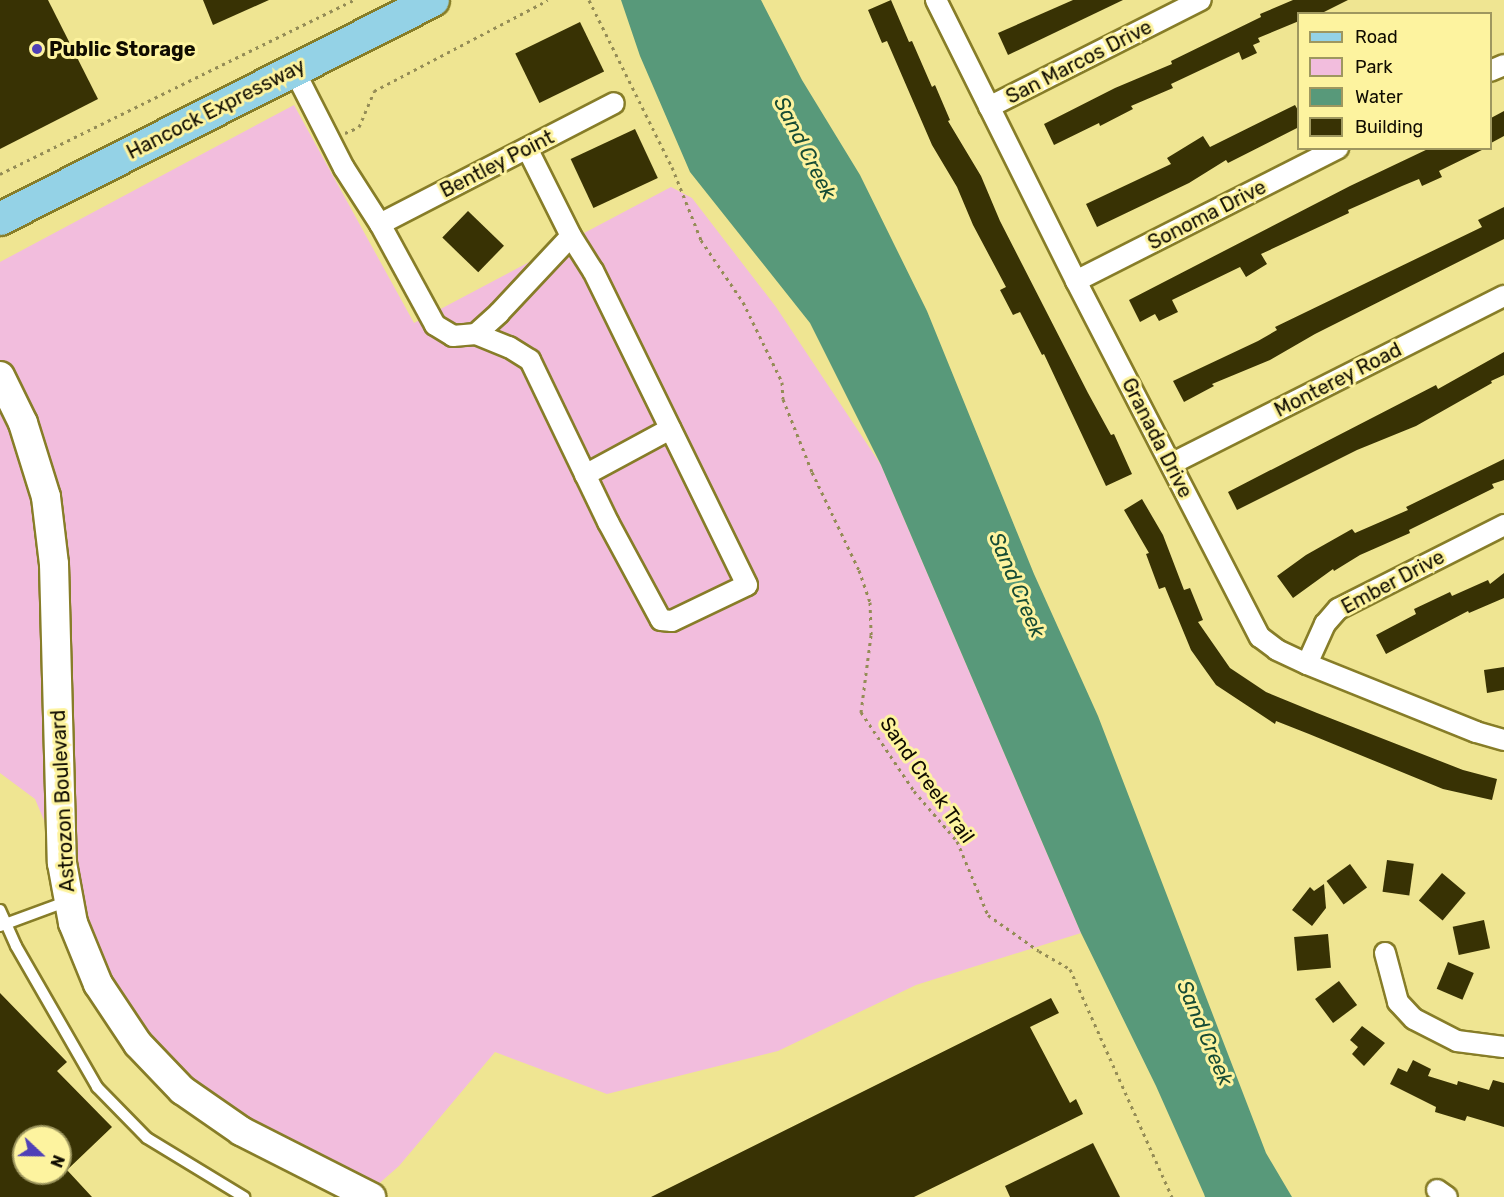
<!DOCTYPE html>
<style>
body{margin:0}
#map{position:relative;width:1504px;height:1197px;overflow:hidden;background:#efe592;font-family:Rubik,sans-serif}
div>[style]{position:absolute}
.green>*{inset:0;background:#f2bddd}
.water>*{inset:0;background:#58997a}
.building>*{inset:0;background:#383204;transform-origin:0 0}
.path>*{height:3px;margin-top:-1.5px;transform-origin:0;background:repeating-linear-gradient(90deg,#948c56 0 3px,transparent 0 7.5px)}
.roads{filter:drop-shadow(2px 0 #877d28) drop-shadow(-2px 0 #877d28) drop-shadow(0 2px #877d28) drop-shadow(0 -2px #877d28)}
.service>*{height:10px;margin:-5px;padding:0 5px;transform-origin:5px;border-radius:5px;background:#fff}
.minor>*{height:20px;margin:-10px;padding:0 10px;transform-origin:10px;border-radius:10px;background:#fff}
.secondary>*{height:28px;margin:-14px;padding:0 14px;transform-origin:14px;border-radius:14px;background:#fff}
.primary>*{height:32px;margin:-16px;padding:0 16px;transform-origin:16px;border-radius:16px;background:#94d2e6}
.dots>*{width:16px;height:16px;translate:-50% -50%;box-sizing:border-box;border:3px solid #fdf39f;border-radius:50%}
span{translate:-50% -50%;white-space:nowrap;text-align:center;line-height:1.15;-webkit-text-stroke:6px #fdf39f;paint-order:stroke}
.poi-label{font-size:20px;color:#100c00;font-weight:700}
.left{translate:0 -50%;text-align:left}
.street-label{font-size:20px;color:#100c00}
.water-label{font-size:21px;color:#164b35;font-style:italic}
.legend{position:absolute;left:1297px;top:12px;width:195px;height:138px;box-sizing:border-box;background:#fdf39f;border:2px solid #9e975f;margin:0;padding:8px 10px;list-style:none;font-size:18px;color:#100c00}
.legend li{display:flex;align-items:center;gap:12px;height:30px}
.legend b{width:30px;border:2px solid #9e975f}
.north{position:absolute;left:12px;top:1125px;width:60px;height:60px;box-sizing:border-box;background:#fdf39f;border:2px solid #9e975f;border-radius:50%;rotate:112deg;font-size:16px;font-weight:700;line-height:24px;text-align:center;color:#100c00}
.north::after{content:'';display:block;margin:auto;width:21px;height:27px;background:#4f40b7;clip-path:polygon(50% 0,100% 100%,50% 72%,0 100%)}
</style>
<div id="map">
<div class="green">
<div style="clip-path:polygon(294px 105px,414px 323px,671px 187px,692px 198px,776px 307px,881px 465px,1081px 933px,916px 985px,778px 1051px,607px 1094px,495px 1052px,399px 1166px,366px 1195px,182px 1090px,119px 1019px,62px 863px,35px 799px,0 773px,0 262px)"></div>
</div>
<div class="water">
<div style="clip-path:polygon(621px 0,761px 0,802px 80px,860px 175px,927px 311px,1034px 574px,1098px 716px,1266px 1153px,1292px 1197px,1205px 1197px,1204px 1194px,1156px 1086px,1081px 933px,881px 465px,810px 323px,690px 172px,640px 56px)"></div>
</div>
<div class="building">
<div style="clip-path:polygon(0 0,48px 0,98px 99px,0 149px)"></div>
<div style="clip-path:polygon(203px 0,269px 0,213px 25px)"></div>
<div style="clip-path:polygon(891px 0,909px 42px,912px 41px,932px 87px,935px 85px,950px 120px,948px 121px,981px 176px,1000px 221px,1088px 393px,1111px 435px,1114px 434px,1132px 474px,1106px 486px,1044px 354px,1042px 355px,1020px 312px,1013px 315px,1000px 290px,1006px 287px,973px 225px,957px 187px,932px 145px,887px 41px,882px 43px,868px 10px)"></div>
<div style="clip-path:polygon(1073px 0,1123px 0,1008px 55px,998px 33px)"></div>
<div style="clip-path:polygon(1293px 0,1348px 0,1320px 14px,1299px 14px,1299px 21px,1258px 38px,1260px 42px,1253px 45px,1257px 53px,1242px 60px,1239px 52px,1171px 84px,1173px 88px,1131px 106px,1133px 109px,1100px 126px,1099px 123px,1054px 145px,1044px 124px,1115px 88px,1172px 64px,1171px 61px,1261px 17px,1260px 14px)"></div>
<div style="left:580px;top:22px;width:55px;height:72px;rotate:64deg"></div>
<div style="clip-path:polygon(1295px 105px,1299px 112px,1299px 127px,1228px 163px,1226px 160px,1189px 183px,1097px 227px,1086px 204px,1171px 164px,1167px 158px,1203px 136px,1210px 147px)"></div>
<div style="clip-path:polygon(1504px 111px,1504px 136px,1491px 143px,1491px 118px)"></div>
<div style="left:635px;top:129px;width:54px;height:71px;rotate:65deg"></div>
<div style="clip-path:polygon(1430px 148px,1486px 148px,1439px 171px,1442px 177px,1422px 186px,1419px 179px,1402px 186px,1348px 210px,1349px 213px,1261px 254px,1267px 264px,1246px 277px,1240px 267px,1172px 300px,1178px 312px,1159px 321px,1155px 314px,1140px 322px,1129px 300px,1350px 186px)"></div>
<div style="clip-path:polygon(1504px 207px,1504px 239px,1315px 334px,1270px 360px,1212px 384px,1214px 386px,1184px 402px,1173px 381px,1258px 341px,1277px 330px,1275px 327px,1482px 227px,1478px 220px)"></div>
<div style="left:468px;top:211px;width:50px;height:37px;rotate:44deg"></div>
<div style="clip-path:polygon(1504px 352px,1504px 375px,1491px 381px,1492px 383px,1416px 426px,1357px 450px,1237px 510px,1228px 492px,1436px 385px,1438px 389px)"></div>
<div style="clip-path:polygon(1504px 459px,1504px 480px,1492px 484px,1494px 488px,1409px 530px,1410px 533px,1360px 555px,1334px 571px,1333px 569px,1293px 598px,1277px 576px,1306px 555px,1352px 529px,1355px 533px,1408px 510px,1406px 507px)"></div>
<div style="clip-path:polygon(1142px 499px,1163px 535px,1184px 590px,1190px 588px,1203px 620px,1198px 622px,1230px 668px,1266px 692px,1317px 713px,1463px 770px,1497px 779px,1492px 800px,1443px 789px,1309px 734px,1276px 721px,1275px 724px,1216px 685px,1191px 650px,1165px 587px,1159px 589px,1146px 554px,1149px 553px,1124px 510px)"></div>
<div style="clip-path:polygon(1504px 573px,1504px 598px,1469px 613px,1468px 611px,1386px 654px,1376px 635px,1416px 614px,1414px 609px,1450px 592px,1452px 596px,1488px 580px,1490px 584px)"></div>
<div style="clip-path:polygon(1504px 667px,1504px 690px,1487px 693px,1484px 670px)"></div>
<div style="left:1387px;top:860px;width:27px;height:32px;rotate:8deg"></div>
<div style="left:1350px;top:864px;width:29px;height:29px;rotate:54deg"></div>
<div style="left:1442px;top:873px;width:31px;height:36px;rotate:40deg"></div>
<div style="clip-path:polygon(1324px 884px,1326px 908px,1312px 926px,1292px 910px,1310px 887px,1314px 891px)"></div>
<div style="left:1484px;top:920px;width:29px;height:32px;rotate:78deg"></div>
<div style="left:1328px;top:934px;width:34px;height:34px;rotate:85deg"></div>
<div style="left:1448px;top:962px;width:28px;height:29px;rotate:23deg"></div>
<div style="left:1339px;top:981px;width:30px;height:30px;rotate:53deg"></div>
<div style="clip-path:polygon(evenodd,0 993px,67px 1062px,57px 1071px,112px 1127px,67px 1170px,92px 1197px,0 1197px,0 993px,24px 1137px,60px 1137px,60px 1173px,24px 1173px,24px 1137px)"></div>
<div style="clip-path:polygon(1051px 998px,1059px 1013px,1030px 1027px,1070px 1103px,1076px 1099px,1083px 1114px,914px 1197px,651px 1197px)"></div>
<div style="clip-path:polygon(1362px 1026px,1385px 1043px,1364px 1066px,1352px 1054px,1358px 1047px,1350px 1040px)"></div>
<div style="clip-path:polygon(1413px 1060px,1431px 1069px,1428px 1076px,1457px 1085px,1458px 1081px,1489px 1090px,1493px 1080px,1504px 1083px,1504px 1127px,1467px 1116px,1465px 1121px,1435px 1112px,1436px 1107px,1390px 1084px,1398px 1068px,1407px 1072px)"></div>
<div style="clip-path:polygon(1093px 1143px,1120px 1197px,1010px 1197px,1005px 1186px)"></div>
</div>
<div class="path">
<div style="left:589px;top:0;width:186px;rotate:63.6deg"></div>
<div style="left:672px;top:167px;width:79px;rotate:68.3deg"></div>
<div style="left:701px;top:240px;width:75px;rotate:55.9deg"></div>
<div style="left:743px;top:302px;width:89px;rotate:64deg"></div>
<div style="left:782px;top:382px;width:17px;rotate:87deg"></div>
<div style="left:783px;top:399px;width:79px;rotate:68.3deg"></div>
<div style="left:812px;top:472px;width:109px;rotate:64.4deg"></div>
<div style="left:859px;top:570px;width:34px;rotate:71deg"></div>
<div style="left:870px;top:602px;width:33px;rotate:88deg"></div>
<div style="left:871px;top:635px;width:78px;rotate:97.4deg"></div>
<div style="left:861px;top:712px;width:95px;rotate:56.1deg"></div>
<div style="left:914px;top:791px;width:66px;rotate:49.3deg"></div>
<div style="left:957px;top:841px;width:80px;rotate:67.3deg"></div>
<div style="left:988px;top:915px;width:62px;rotate:35.2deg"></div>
<div style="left:1039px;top:951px;width:36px;rotate:30deg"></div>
<div style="left:1070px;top:969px;width:250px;rotate:65.9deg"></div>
<div style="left:345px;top:133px;width:15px;rotate:-23deg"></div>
<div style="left:359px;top:127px;width:39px;rotate:-67deg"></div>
<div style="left:374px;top:91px;width:196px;rotate:-27.6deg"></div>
<div style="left:0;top:174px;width:394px;rotate:-26.2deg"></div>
</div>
<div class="roads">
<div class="service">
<div style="left:0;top:910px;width:39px;rotate:66deg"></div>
<div style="left:16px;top:946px;width:163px;rotate:60.1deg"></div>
<div style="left:97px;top:1087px;width:71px;rotate:45.6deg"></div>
<div style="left:147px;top:1138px;width:114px;rotate:31.3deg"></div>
<div style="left:0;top:926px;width:72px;rotate:-20.2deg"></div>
</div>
<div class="minor">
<div style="left:936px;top:0;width:314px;rotate:63.5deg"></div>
<div style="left:1076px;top:281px;width:401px;rotate:62.7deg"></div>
<div style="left:1260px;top:637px;width:21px;rotate:37deg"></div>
<div style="left:1277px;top:650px;width:33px;rotate:25deg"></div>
<div style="left:1307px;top:664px;width:182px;rotate:21.9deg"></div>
<div style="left:1476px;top:732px;width:29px;rotate:16deg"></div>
<div style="left:294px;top:70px;width:110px;rotate:63deg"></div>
<div style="left:344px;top:168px;width:67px;rotate:57.3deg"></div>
<div style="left:380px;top:224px;width:115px;rotate:61.4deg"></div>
<div style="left:435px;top:325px;width:21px;rotate:31deg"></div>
<div style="left:453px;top:336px;width:23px;rotate:-5deg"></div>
<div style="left:476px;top:334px;width:35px;rotate:22deg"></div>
<div style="left:509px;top:347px;width:25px;rotate:32deg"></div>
<div style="left:530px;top:360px;width:180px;rotate:64.3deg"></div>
<div style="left:608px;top:522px;width:111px;rotate:61.6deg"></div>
<div style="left:661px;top:620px;width:11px;rotate:5deg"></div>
<div style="left:672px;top:621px;width:83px;rotate:-25.6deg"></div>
<div style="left:747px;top:585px;width:350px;rotate:-116.1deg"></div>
<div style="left:593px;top:271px;width:41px;rotate:-122.2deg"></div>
<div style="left:571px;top:236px;width:98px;rotate:-116.6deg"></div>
<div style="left:1490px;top:71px;width:15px;rotate:-23deg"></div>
<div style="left:989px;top:107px;width:237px;rotate:-26.8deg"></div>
<div style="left:380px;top:224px;width:263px;rotate:-27.3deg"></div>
<div style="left:1076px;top:281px;width:294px;rotate:-26.9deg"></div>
<div style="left:476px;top:334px;width:31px;rotate:-42deg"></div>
<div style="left:499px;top:313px;width:105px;rotate:-46.9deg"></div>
<div style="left:1171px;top:464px;width:373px;rotate:-26.8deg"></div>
<div style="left:585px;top:475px;width:97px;rotate:-28.4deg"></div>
<div style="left:1307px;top:664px;width:44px;rotate:-65.8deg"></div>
<div style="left:1325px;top:624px;width:20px;rotate:-49deg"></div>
<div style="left:1338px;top:609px;width:186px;rotate:-26.8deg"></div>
<div style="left:1385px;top:953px;width:51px;rotate:75.1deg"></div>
<div style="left:1398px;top:1002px;width:23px;rotate:47deg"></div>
<div style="left:1414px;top:1019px;width:48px;rotate:27.1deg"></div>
<div style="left:1457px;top:1041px;width:47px;rotate:7.3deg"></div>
<div style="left:1437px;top:1190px;width:12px;rotate:35deg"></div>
</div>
<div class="secondary">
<div style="left:0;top:376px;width:52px;rotate:63.9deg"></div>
<div style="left:23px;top:423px;width:77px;rotate:72.7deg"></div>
<div style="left:46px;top:497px;width:67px;rotate:83.2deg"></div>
<div style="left:54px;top:564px;width:299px;rotate:88.5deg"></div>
<div style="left:62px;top:863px;width:61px;rotate:79.6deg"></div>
<div style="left:73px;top:923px;width:66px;rotate:67.7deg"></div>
<div style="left:98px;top:984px;width:72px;rotate:56.3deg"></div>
<div style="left:138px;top:1044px;width:64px;rotate:46.3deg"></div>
<div style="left:182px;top:1090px;width:72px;rotate:34.8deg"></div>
<div style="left:241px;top:1131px;width:146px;rotate:26.9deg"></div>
</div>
<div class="primary">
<div style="left:0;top:219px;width:485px;rotate:-26.8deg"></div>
</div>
</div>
<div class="dots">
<div style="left:37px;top:49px;background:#4f40b7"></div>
</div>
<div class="poi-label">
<span class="left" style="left:49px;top:49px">Public Storage</span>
</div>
<div class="street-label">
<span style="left:1079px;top:62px;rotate:-27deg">San Marcos Drive</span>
<span style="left:216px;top:109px;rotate:-27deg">Hancock Expressway</span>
<span style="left:497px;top:164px;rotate:-27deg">Bentley Point</span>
<span style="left:1207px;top:215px;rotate:-27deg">Sonoma Drive</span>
<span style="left:1338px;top:380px;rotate:-27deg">Monterey Road</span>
<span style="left:1157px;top:438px;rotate:63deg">Granada Drive</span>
<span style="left:1393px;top:582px;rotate:-28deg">Ember Drive</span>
<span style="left:927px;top:780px;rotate:55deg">Sand Creek Trail</span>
<span style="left:63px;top:801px;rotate:-93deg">Astrozon Boulevard</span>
</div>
<div class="water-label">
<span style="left:805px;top:148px;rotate:63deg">Sand Creek</span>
<span style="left:1017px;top:585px;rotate:67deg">Sand Creek</span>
<span style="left:1205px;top:1033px;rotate:67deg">Sand Creek</span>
</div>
<ul class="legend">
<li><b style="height:8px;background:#94d2e6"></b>Road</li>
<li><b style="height:16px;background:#f2bddd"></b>Park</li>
<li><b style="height:16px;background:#58997a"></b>Water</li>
<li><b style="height:16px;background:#383204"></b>Building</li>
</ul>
<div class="north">N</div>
</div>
